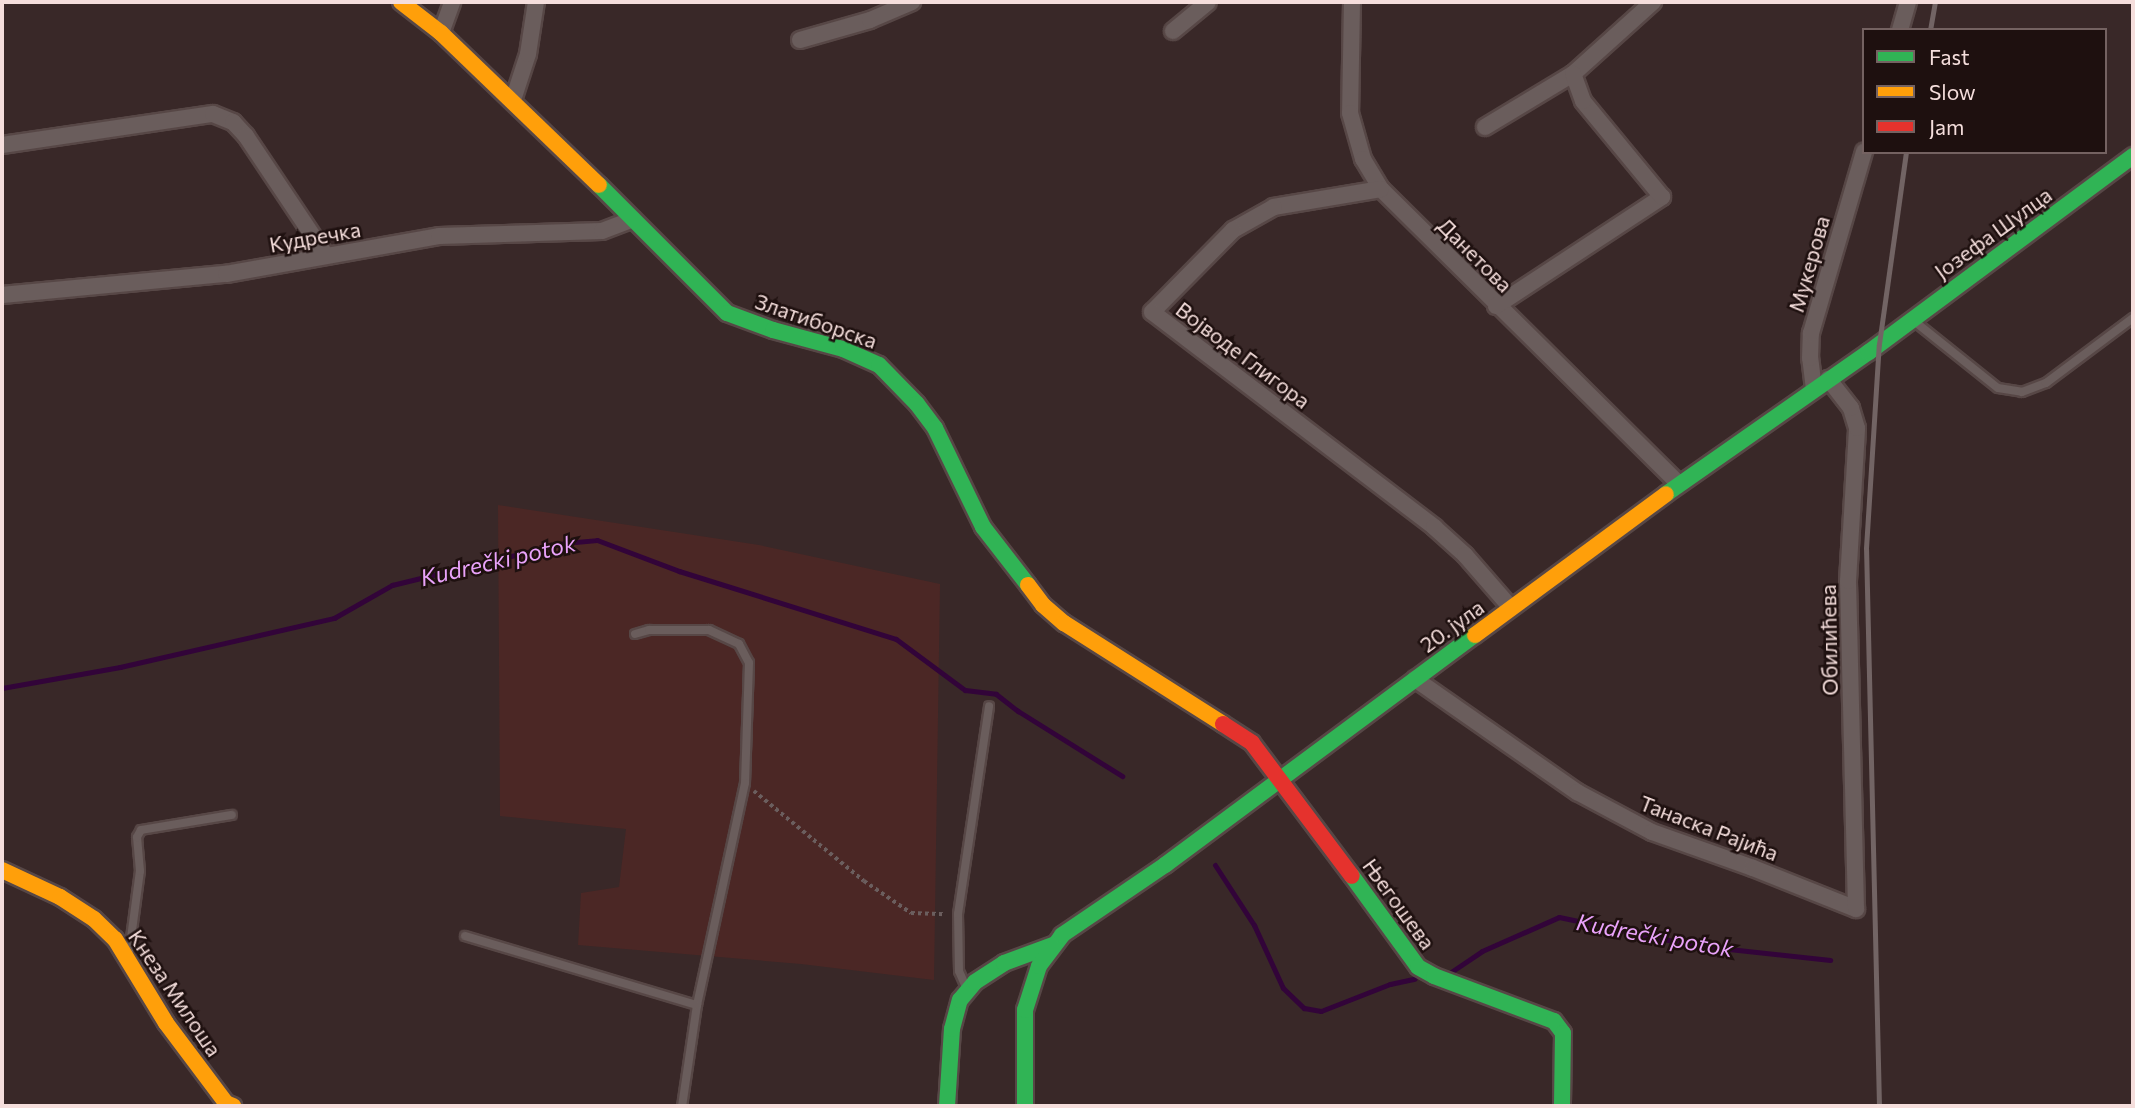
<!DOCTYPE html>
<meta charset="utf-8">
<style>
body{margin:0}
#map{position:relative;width:2135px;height:1108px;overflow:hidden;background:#392828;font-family:Commissioner,sans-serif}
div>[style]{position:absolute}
.built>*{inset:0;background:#4b2725}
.stream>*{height:5px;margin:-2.5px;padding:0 2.5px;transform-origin:2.5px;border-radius:2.5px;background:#320439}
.path>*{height:3.5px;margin-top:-1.75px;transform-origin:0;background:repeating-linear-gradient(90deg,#6b5e5e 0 3.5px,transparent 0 7px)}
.roads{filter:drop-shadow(2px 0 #574746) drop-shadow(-2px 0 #574746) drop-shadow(0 2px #574746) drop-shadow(0 -2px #574746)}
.lane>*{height:8px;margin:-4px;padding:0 4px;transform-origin:4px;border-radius:4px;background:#6a5d5c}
.street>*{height:16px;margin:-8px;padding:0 8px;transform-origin:8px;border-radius:8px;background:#6a5d5c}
.fast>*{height:16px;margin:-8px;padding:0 8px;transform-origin:8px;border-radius:8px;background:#30b455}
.slow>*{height:16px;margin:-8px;padding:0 8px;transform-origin:8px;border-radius:8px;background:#ff9f0a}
.jam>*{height:16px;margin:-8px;padding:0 8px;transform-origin:8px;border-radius:8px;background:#e5322d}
.rail>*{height:5px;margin:-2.5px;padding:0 2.5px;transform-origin:2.5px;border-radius:2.5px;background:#726464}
span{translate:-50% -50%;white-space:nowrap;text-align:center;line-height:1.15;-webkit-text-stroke:5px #1e100f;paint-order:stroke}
.street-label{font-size:21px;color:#f5dedc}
.water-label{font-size:23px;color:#e9a2fa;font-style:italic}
.frame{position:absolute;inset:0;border:4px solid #f5dedc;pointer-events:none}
.legend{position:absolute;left:1862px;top:28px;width:245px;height:126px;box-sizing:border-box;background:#1e100f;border:2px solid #746261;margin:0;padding:9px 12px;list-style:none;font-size:21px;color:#f5dedc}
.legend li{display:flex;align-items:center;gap:14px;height:35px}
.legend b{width:35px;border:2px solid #746261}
</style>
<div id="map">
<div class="built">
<div style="clip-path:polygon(498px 505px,759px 545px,940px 584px,934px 980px,801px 964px,578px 945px,581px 893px,619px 887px,626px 829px,500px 816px)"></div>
</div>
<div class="stream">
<div style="left:2px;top:688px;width:120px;rotate:-10.1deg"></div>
<div style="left:120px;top:667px;width:220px;rotate:-12.9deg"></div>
<div style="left:334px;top:618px;width:67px;rotate:-29.6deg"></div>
<div style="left:392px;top:585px;width:177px;rotate:-13.7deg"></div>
<div style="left:564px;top:543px;width:33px;rotate:-5deg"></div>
<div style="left:597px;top:540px;width:88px;rotate:20.7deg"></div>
<div style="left:679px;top:571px;width:227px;rotate:17.4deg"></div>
<div style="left:896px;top:639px;width:86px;rotate:36.5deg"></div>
<div style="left:965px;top:690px;width:31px;rotate:7deg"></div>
<div style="left:996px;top:694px;width:28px;rotate:38deg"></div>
<div style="left:1018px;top:711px;width:123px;rotate:32deg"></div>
<div style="left:1215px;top:865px;width:72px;rotate:57deg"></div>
<div style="left:1254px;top:925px;width:69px;rotate:65.3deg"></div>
<div style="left:1283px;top:988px;width:29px;rotate:44deg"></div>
<div style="left:1304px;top:1008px;width:17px;rotate:10deg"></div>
<div style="left:1321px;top:1011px;width:74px;rotate:-21.4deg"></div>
<div style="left:1390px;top:984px;width:25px;rotate:-12deg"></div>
<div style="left:1451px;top:972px;width:37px;rotate:-34deg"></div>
<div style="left:1482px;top:951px;width:84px;rotate:-23.8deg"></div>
<div style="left:1559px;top:917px;width:136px;rotate:11.9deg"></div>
<div style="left:1692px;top:945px;width:139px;rotate:6.2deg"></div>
</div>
<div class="path">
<div style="left:754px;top:791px;width:142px;rotate:39.3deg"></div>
<div style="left:864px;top:881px;width:57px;rotate:34.2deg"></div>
<div style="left:911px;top:913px;width:35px;rotate:2deg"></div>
</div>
<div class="roads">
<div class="lane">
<div style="left:1914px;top:321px;width:107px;rotate:38.6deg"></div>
<div style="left:1998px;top:388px;width:24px;rotate:9deg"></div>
<div style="left:2022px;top:392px;width:26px;rotate:-21deg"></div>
<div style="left:2046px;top:383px;width:109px;rotate:-36.8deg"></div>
<div style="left:635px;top:634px;width:15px;rotate:-16deg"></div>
<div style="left:649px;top:630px;width:60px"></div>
<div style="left:709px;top:630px;width:33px;rotate:25deg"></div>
<div style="left:739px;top:644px;width:21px;rotate:62deg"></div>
<div style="left:749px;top:663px;width:120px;rotate:91.9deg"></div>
<div style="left:745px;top:783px;width:227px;rotate:102.2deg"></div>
<div style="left:697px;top:1005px;width:102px;rotate:98.4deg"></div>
<div style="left:465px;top:936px;width:242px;rotate:16.6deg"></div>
<div style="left:129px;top:953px;width:83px;rotate:-82.4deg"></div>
<div style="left:140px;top:871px;width:34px;rotate:-95deg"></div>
<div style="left:137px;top:837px;width:8px;rotate:-60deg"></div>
<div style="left:141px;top:830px;width:92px;rotate:-9.4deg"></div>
<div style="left:966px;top:987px;width:17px;rotate:-114deg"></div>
<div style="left:959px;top:971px;width:57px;rotate:-91deg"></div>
<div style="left:958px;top:914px;width:210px;rotate:-81.5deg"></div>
</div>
<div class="street">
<div style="left:1352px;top:2px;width:111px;rotate:91deg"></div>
<div style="left:1350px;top:113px;width:48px;rotate:74.2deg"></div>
<div style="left:1363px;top:159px;width:35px;rotate:59deg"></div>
<div style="left:1381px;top:189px;width:419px;rotate:44.7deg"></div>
<div style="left:1900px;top:30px;width:29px;rotate:-74deg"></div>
<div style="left:1173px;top:31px;width:45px;rotate:-39.6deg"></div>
<div style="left:441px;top:33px;width:33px;rotate:-70deg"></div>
<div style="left:800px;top:40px;width:73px;rotate:-15.9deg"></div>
<div style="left:870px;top:20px;width:46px;rotate:-23.2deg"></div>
<div style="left:513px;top:100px;width:48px;rotate:-71.9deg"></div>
<div style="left:528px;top:54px;width:53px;rotate:-81.3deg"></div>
<div style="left:1485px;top:127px;width:103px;rotate:-31.1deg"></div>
<div style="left:1573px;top:74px;width:108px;rotate:-42deg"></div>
<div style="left:2px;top:145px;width:213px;rotate:-8.4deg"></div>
<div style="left:213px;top:114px;width:22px;rotate:22deg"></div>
<div style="left:233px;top:122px;width:19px;rotate:47deg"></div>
<div style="left:246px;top:136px;width:142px;rotate:56.2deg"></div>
<div style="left:1381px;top:189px;width:109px;rotate:170.5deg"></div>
<div style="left:1274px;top:207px;width:47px;rotate:150.7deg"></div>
<div style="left:1233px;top:230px;width:115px;rotate:134.6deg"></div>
<div style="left:1152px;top:312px;width:355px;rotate:37.3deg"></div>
<div style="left:1434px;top:527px;width:42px;rotate:42.1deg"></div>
<div style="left:1465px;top:555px;width:70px;rotate:49deg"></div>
<div style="left:2px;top:295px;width:225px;rotate:-5.4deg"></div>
<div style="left:226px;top:274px;width:216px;rotate:-10.1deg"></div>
<div style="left:439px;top:236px;width:163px;rotate:-1.8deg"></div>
<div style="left:602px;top:231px;width:33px;rotate:-21deg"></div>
<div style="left:1496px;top:306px;width:199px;rotate:-33.3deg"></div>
<div style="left:1662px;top:197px;width:124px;rotate:-129.5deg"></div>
<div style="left:1583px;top:101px;width:29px;rotate:-110deg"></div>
<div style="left:1814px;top:389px;width:31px;rotate:-97deg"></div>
<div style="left:1810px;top:358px;width:25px;rotate:-88deg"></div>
<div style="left:1811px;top:333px;width:189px;rotate:-73.7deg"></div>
<div style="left:1415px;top:679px;width:198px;rotate:34.9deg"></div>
<div style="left:1577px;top:792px;width:85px;rotate:28.1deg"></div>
<div style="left:1652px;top:832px;width:107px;rotate:19.6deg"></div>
<div style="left:1753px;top:868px;width:111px;rotate:21.7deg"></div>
<div style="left:1856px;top:909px;width:328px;rotate:-91.4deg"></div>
<div style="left:1848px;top:581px;width:153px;rotate:-86.6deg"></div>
<div style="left:1857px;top:428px;width:21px;rotate:-107deg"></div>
<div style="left:1851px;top:408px;width:37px;rotate:-128deg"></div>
</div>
<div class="fast">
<div style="left:599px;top:185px;width:181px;rotate:45deg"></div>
<div style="left:727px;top:313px;width:49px;rotate:20.3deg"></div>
<div style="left:773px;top:330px;width:73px;rotate:15.2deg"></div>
<div style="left:843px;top:349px;width:39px;rotate:24deg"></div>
<div style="left:879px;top:365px;width:54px;rotate:45.7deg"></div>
<div style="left:917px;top:404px;width:30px;rotate:53deg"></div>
<div style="left:935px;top:428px;width:110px;rotate:64.1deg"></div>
<div style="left:983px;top:527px;width:73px;rotate:52.2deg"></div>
<div style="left:1666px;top:494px;width:248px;rotate:-35deg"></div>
<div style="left:1869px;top:352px;width:329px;rotate:-36.6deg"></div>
<div style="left:1352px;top:876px;width:112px;rotate:54deg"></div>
<div style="left:1418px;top:967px;width:18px;rotate:29deg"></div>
<div style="left:1434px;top:976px;width:128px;rotate:20.6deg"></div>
<div style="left:1554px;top:1021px;width:15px;rotate:53deg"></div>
<div style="left:1563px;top:1033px;width:73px;rotate:90.8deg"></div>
<div style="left:947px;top:1106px;width:77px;rotate:-86.3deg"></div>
<div style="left:952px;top:1029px;width:30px;rotate:-75deg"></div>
<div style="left:960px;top:1000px;width:23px;rotate:-50deg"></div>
<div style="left:975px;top:982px;width:35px;rotate:-33deg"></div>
<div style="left:1004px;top:963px;width:52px;rotate:-20.2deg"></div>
<div style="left:1025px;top:1106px;width:96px;rotate:-90deg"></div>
<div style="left:1025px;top:1010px;width:46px;rotate:-72.3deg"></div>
<div style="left:1039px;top:966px;width:39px;rotate:-53deg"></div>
<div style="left:1062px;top:935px;width:125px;rotate:-34.2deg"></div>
<div style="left:1165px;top:865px;width:386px;rotate:-36.6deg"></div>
</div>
<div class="slow">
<div style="left:401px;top:2px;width:51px;rotate:37.8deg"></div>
<div style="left:441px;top:33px;width:219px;rotate:43.9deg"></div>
<div style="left:1028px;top:585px;width:25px;rotate:53deg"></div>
<div style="left:1043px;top:605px;width:28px;rotate:41deg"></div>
<div style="left:1064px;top:623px;width:188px;rotate:32.4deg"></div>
<div style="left:1475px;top:635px;width:237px;rotate:-36.4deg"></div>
<div style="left:2px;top:870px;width:64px;rotate:25deg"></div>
<div style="left:60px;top:897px;width:40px;rotate:32.9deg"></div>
<div style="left:94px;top:919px;width:29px;rotate:44deg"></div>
<div style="left:115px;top:939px;width:98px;rotate:58.7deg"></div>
<div style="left:166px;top:1023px;width:100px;rotate:53.1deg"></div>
<div style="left:226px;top:1103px;width:8px;rotate:23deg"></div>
</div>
<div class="jam">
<div style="left:1223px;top:724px;width:35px;rotate:33deg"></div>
<div style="left:1252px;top:743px;width:166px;rotate:53.1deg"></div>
</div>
</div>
<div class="rail">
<div style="left:1930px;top:30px;width:28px;rotate:-80deg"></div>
<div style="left:1879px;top:1106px;width:558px;rotate:-91.33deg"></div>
<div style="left:1866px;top:548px;width:204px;rotate:-86.4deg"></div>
<div style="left:1879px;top:344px;width:194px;rotate:-82deg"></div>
</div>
<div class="street-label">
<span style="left:1993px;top:233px;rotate:-36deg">Јозефа Шулца</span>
<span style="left:315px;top:237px;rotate:-10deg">Кудречка</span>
<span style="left:1475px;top:255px;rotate:45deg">Данетова</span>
<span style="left:1809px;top:264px;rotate:-74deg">Мукерова</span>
<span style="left:816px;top:321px;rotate:19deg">Златиборска</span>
<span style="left:1243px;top:355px;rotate:37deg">Војводе Глигора</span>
<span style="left:1452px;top:626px;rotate:-36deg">20. јула</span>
<span style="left:1829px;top:640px;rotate:-91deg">Обилићева</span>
<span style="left:1709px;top:828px;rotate:21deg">Танаска Рајића</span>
<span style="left:1399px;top:904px;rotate:54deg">Његошева</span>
<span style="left:175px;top:993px;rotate:56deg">Кнеза Милоша</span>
</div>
<div class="water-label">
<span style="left:498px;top:560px;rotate:-13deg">Kudrečki potok</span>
<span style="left:1655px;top:935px;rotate:10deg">Kudrečki potok</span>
</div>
<div class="frame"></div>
<ul class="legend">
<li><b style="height:9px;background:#30b455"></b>Fast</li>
<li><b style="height:9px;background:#ff9f0a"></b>Slow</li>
<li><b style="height:9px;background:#e5322d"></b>Jam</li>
</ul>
</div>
